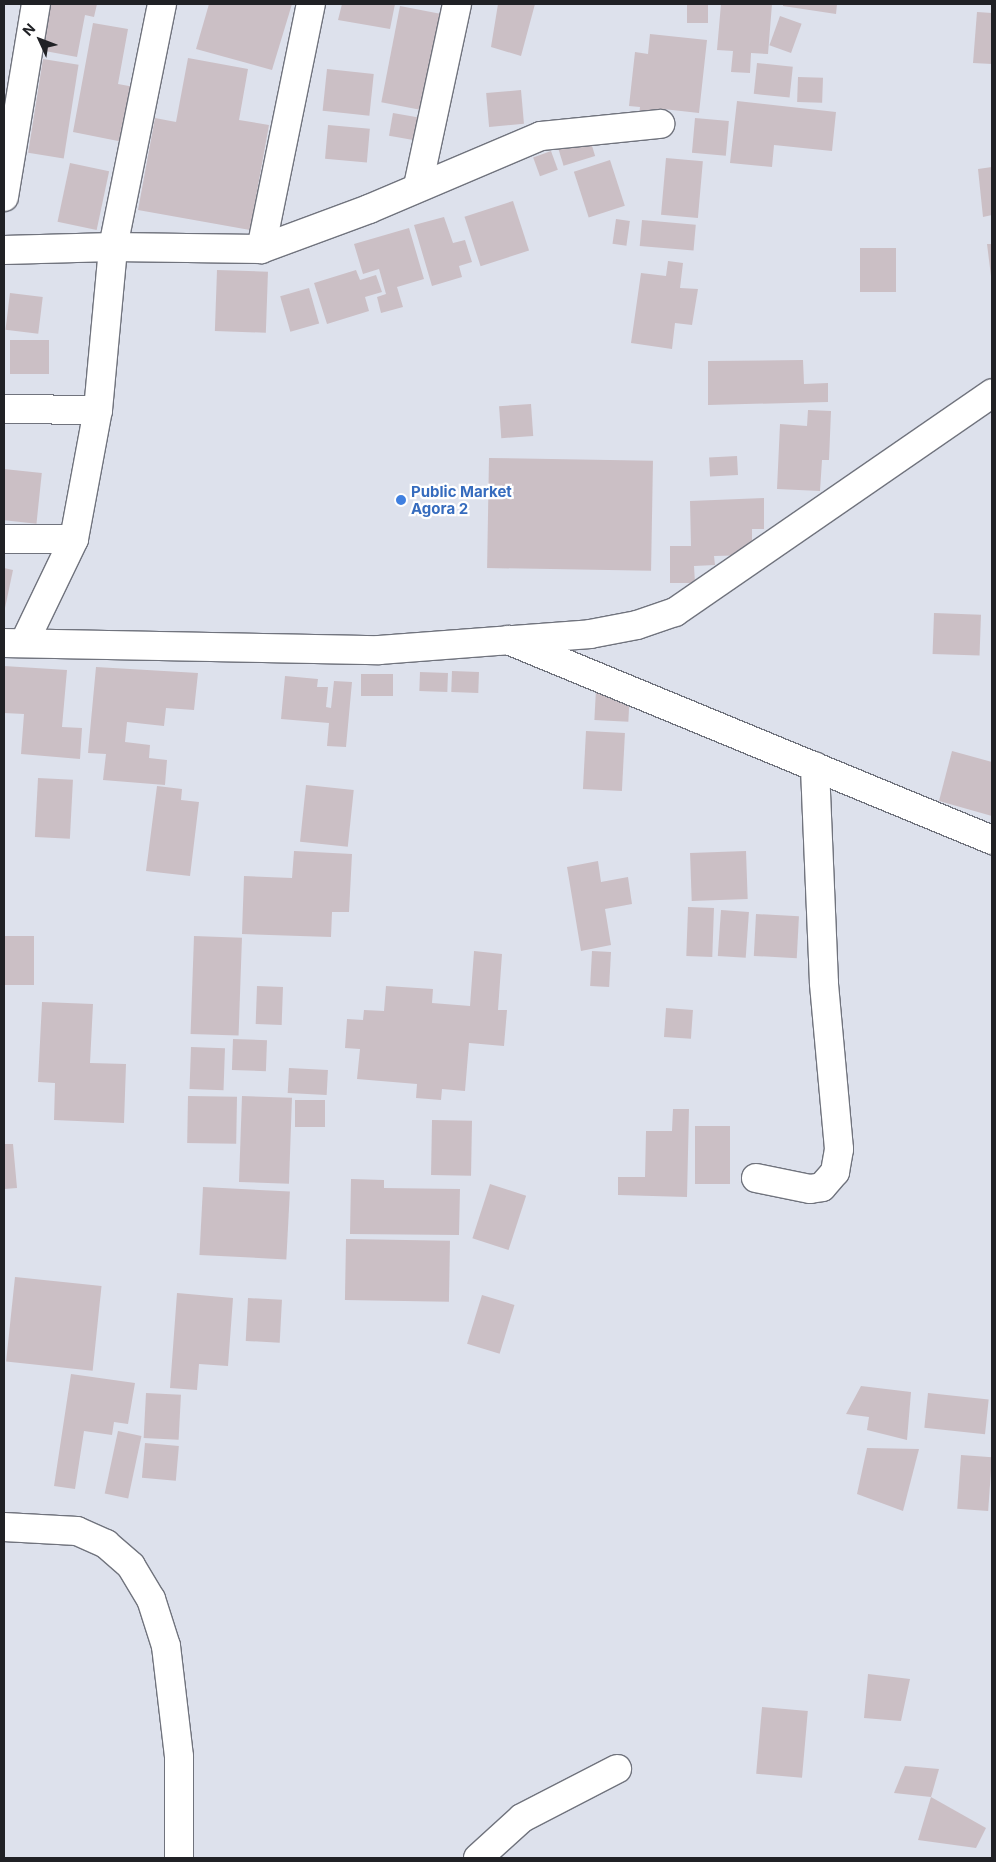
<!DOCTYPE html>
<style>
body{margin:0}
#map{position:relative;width:996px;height:1862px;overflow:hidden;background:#dde1ec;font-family:Inter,sans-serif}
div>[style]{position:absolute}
.building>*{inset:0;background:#cbbfc5;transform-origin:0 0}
.roads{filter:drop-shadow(1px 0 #70737d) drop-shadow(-1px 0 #70737d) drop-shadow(0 1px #70737d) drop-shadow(0 -1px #70737d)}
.minor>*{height:28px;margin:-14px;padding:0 14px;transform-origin:14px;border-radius:14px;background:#fff}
.secondary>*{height:28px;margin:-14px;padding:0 14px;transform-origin:14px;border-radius:14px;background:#fff}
.dots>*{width:14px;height:14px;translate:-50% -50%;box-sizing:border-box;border:2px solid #fff;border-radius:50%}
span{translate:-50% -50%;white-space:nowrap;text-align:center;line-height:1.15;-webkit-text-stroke:4.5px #fff;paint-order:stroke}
.shop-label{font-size:15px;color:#366cbe;font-weight:700}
.left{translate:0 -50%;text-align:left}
.frame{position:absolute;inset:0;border:5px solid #202125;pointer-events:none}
.north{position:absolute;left:15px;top:15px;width:50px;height:50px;-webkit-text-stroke:4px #fff;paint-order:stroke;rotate:313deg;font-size:14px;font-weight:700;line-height:20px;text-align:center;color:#202125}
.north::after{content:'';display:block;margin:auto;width:18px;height:22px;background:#202125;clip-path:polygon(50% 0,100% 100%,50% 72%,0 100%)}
</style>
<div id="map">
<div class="building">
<div style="clip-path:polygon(38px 4px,97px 4px,94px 17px,85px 15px,77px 57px,29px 48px)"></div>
<div style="clip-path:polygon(209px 4px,292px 4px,272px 70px,196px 49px)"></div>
<div style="clip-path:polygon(342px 4px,395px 4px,390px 29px,338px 20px)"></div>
<div style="clip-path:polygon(498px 4px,535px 4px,521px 56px,491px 47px)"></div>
<div style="left:687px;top:4px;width:21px;height:19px"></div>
<div style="clip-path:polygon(721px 4px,772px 4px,768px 54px,751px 53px,750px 73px,731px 72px,733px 51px,717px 50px)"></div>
<div style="clip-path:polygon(783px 4px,837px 4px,836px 14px,783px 6px)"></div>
<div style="left:400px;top:6px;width:46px;height:98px;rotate:11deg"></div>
<div style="clip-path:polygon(977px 12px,992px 13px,992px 64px,973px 63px)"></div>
<div style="left:780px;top:16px;width:23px;height:31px;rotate:20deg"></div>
<div style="clip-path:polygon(93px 23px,128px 29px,118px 84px,140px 88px,128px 143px,73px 132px)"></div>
<div style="clip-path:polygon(650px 34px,707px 40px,699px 113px,663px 109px,662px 118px,639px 116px,640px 107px,629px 106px,635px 52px,648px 54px)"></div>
<div style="clip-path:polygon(188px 58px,248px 69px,239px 120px,269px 125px,250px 230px,138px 210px,155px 118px,176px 122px)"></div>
<div style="left:43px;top:59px;width:36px;height:95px;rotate:9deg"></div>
<div style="left:757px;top:63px;width:36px;height:31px;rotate:6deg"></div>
<div style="left:327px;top:69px;width:47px;height:42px;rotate:6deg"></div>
<div style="left:798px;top:77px;width:25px;height:25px;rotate:2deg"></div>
<div style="left:521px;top:90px;width:34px;height:35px;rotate:85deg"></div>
<div style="clip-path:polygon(737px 101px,836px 112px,832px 151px,774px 145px,772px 167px,730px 163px)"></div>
<div style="left:393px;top:113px;width:29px;height:23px;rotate:10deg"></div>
<div style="left:695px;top:118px;width:34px;height:35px;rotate:5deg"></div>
<div style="left:328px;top:125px;width:42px;height:34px;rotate:5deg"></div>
<div style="left:589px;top:136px;width:21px;height:33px;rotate:73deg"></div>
<div style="left:551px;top:151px;width:20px;height:19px;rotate:70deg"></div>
<div style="left:666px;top:158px;width:37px;height:57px;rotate:5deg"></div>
<div style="left:610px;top:160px;width:48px;height:38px;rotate:72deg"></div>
<div style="left:70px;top:163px;width:40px;height:60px;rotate:12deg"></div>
<div style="clip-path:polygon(992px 167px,992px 215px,983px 217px,978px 169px)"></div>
<div style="left:513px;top:201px;width:52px;height:51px;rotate:72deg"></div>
<div style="clip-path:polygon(444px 217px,453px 243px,465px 240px,472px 262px,459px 266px,462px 277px,432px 286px,414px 225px)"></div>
<div style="left:616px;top:219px;width:14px;height:25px;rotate:8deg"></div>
<div style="left:642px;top:220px;width:54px;height:26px;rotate:5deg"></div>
<div style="clip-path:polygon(409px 228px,424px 279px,397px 287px,403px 307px,381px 313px,377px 297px,386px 294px,379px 269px,363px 274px,354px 244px)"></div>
<div style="clip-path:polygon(987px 244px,992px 244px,992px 276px,991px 276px)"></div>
<div style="left:860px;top:248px;width:36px;height:44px"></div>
<div style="clip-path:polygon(668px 261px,683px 263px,680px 288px,698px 289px,692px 325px,675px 323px,672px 349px,631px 343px,641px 273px,666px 276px)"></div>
<div style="left:217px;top:270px;width:51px;height:61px;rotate:2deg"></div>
<div style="clip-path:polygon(356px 270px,360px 280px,376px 275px,382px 292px,365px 297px,369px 311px,327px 324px,314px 283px)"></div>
<div style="left:309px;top:288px;width:37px;height:30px;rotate:74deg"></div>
<div style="left:10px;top:293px;width:33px;height:37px;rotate:7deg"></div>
<div style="left:10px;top:340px;width:39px;height:34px"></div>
<div style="clip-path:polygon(803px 360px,804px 384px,828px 383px,828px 402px,708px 405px,708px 361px)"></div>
<div style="left:531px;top:404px;width:32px;height:32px;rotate:86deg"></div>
<div style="clip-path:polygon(808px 410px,831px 411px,829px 460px,822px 460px,820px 491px,777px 489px,780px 424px,807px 426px)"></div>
<div style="left:737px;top:456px;width:19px;height:28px;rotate:87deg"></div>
<div style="left:489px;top:458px;width:164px;height:110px;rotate:1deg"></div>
<div style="left:4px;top:469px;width:38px;height:51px;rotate:6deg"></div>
<div style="clip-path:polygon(764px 498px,764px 529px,752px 529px,752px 555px,714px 556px,715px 565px,694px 566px,695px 583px,670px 583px,670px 546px,691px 546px,690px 501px)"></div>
<div style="clip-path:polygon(4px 568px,13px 570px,5px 608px,4px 608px)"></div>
<div style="left:934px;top:613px;width:47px;height:41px;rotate:2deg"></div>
<div style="clip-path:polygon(4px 666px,67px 670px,62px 727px,82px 728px,80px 759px,21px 754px,24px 714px,4px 713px)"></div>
<div style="clip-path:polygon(96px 667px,198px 673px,194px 710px,166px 708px,164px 726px,127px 722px,125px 742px,150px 745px,149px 758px,167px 760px,165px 785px,103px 780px,106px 754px,88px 753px)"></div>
<div style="left:452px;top:671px;width:27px;height:21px;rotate:2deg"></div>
<div style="left:420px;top:672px;width:28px;height:19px;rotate:2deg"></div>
<div style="left:361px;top:674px;width:32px;height:22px"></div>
<div style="clip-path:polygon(285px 676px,318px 679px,317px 687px,328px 687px,326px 707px,331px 708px,334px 681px,352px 682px,346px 747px,327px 746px,329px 723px,281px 719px)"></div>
<div style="left:596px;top:689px;width:34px;height:31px;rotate:3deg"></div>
<div style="left:586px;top:731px;width:39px;height:58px;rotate:3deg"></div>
<div style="clip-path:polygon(952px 751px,992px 762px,992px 816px,939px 801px)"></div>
<div style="left:38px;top:778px;width:35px;height:59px;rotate:3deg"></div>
<div style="left:306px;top:785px;width:48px;height:57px;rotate:6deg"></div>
<div style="clip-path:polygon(157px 786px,182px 789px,181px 800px,199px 802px,190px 876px,146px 871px)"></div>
<div style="clip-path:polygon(294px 851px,352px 854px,349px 912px,332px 912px,331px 937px,242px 934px,244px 876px,292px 878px)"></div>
<div style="left:746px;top:851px;width:48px;height:56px;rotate:88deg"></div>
<div style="clip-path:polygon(598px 861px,601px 882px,628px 877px,632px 904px,605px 909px,611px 945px,581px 951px,567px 867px)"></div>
<div style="left:688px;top:907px;width:26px;height:49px;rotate:2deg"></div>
<div style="left:721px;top:910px;width:28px;height:46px;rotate:4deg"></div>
<div style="left:756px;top:914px;width:43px;height:42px;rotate:3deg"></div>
<div style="left:34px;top:936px;width:49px;height:30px;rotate:90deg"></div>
<div style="left:194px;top:936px;width:48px;height:98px;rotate:2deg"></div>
<div style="clip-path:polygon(474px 951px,502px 954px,498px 1010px,507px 1010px,504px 1046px,469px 1043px,465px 1091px,442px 1089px,441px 1100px,416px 1098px,417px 1084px,357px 1079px,360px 1049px,345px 1048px,347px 1019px,363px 1020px,364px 1010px,384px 1011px,386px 986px,433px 989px,432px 1003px,470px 1006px)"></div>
<div style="left:592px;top:951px;width:19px;height:35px;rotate:3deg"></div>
<div style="left:257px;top:986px;width:26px;height:38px;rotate:2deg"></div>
<div style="clip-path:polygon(42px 1002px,93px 1004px,90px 1063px,126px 1064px,124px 1123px,54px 1120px,55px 1083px,38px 1082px)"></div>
<div style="left:666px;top:1008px;width:27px;height:29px;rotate:4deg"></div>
<div style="left:233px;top:1039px;width:34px;height:31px;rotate:2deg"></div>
<div style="left:191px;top:1047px;width:34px;height:42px;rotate:2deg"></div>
<div style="left:289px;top:1068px;width:39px;height:25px;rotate:3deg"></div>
<div style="left:188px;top:1096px;width:49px;height:47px;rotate:1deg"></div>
<div style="left:242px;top:1096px;width:50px;height:86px;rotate:2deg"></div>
<div style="left:295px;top:1100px;width:30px;height:27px"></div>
<div style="clip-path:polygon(673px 1109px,689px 1109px,687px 1197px,618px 1195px,618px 1177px,645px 1177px,646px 1131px,672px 1131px)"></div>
<div style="left:432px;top:1120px;width:40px;height:55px;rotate:1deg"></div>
<div style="left:695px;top:1126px;width:35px;height:58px"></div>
<div style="clip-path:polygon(4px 1144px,13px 1144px,17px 1188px,4px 1189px)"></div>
<div style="clip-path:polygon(351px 1179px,384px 1180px,384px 1188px,460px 1189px,459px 1235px,350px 1234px)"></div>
<div style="left:490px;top:1184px;width:38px;height:57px;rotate:18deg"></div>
<div style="left:203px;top:1187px;width:87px;height:68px;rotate:3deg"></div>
<div style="left:346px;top:1239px;width:104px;height:61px;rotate:1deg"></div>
<div style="left:15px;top:1277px;width:87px;height:85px;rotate:6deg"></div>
<div style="clip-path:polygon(177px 1293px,233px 1298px,228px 1366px,199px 1364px,197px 1390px,170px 1388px)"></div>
<div style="left:482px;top:1295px;width:34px;height:51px;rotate:17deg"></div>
<div style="left:248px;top:1298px;width:34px;height:43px;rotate:3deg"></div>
<div style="clip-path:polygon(71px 1374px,135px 1383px,128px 1424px,114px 1422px,112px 1435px,84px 1431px,75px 1489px,54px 1486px)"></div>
<div style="clip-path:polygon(861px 1386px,911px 1392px,907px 1440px,867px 1430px,869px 1417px,846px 1414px)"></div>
<div style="left:146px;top:1393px;width:35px;height:45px;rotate:3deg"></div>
<div style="left:928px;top:1393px;width:61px;height:35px;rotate:6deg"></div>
<div style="left:118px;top:1431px;width:24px;height:64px;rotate:12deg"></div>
<div style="left:145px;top:1443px;width:34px;height:35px;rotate:5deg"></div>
<div style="clip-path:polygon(867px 1448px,919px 1449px,903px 1511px,857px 1494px)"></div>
<div style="left:961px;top:1455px;width:31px;height:54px;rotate:4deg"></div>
<div style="clip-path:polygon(868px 1674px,910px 1679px,901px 1721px,864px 1718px)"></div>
<div style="left:762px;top:1707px;width:46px;height:67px;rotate:5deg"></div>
<div style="clip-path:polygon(905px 1766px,939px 1769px,931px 1797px,894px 1793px)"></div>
<div style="clip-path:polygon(931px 1797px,986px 1828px,976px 1848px,918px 1840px)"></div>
</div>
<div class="roads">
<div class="minor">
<div style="left:418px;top:186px;width:186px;rotate:-77.9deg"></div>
<div style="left:4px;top:197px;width:196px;rotate:-80.6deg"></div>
<div style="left:261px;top:249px;width:250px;rotate:-78.5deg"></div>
<div style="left:4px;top:250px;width:109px;rotate:-1.6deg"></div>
<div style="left:113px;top:247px;width:148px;rotate:0.8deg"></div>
<div style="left:261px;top:249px;width:115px;rotate:-20.3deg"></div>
<div style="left:369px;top:209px;width:187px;rotate:-23deg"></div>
<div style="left:541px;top:136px;width:120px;rotate:-5.8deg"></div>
<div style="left:4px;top:409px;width:94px;rotate:0.6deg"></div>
<div style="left:4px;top:539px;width:70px"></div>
<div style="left:508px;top:640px;width:524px;rotate:22.45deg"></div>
<div style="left:24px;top:643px;width:115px;rotate:-64.3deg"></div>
<div style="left:74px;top:539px;width:131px;rotate:-79.5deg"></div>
<div style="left:98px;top:410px;width:164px;rotate:-84.7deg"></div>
<div style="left:113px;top:247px;width:248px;rotate:-78.6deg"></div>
<div style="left:756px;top:1178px;width:55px;rotate:11.5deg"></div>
<div style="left:810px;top:1189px;width:12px;rotate:-9deg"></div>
<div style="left:822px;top:1187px;width:20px;rotate:-49deg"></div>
<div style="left:835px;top:1172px;width:23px;rotate:-80deg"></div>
<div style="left:839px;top:1149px;width:167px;rotate:-95.2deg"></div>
<div style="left:824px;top:983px;width:217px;rotate:-92.4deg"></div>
<div style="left:4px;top:1527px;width:73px;rotate:3.1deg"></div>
<div style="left:77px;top:1531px;width:32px;rotate:24deg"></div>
<div style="left:106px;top:1544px;width:33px;rotate:41deg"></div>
<div style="left:131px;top:1566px;width:39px;rotate:59deg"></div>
<div style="left:151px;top:1599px;width:49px;rotate:72.3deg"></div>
<div style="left:166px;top:1646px;width:112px;rotate:83.3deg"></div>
<div style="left:179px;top:1757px;width:101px;rotate:90deg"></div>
<div style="left:478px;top:1858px;width:59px;rotate:-42.3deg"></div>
<div style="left:522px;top:1818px;width:107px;rotate:-27.3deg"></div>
</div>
<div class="secondary">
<div style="left:4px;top:643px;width:375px;rotate:1.1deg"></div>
<div style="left:379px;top:650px;width:212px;rotate:-4.3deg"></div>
<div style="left:590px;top:634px;width:48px;rotate:-10.8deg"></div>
<div style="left:637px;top:625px;width:40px;rotate:-18.9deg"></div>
<div style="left:675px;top:612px;width:385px;rotate:-34.6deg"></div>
</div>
</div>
<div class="dots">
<div style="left:401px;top:500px;background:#3f7fe0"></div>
</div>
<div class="shop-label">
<span class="left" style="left:411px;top:500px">Public Market<br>Agora 2</span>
</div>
<div class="frame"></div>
<div class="north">N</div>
</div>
